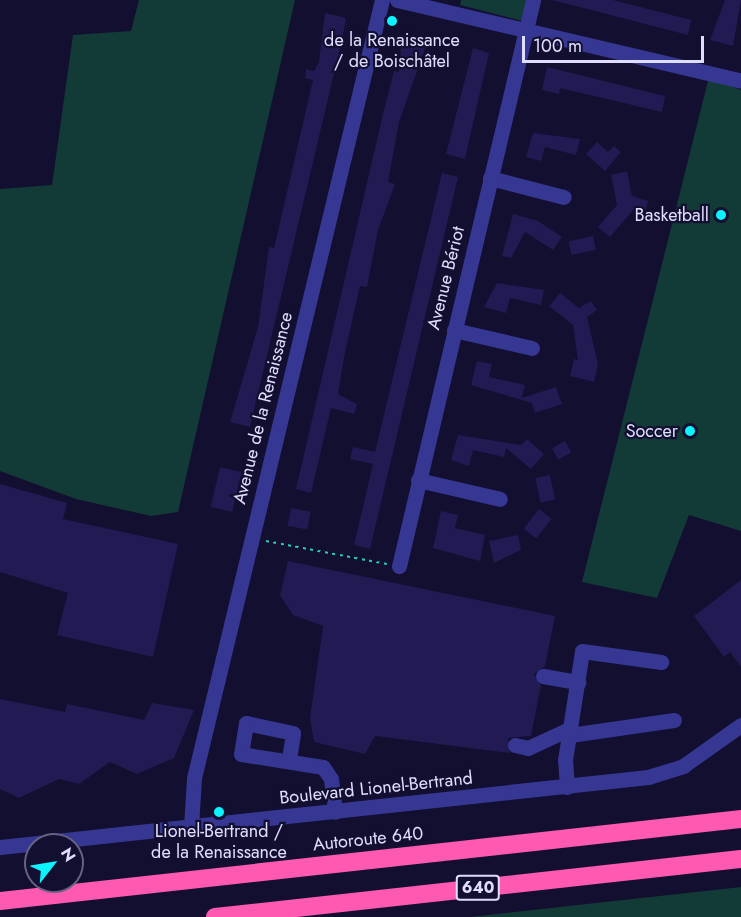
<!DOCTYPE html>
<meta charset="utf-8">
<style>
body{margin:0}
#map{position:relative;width:741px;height:917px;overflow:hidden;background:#130f30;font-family:Jost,sans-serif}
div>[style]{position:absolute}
.green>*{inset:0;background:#123a37}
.building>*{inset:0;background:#221a52;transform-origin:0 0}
.path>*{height:2px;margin-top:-1px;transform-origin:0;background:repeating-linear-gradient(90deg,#25ccba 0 3px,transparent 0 7.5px)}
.minor>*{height:15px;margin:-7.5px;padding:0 7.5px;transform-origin:7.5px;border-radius:7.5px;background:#363793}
.highway>*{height:18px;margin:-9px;padding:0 9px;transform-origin:9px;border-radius:9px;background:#ff59b1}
.dots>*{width:16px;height:16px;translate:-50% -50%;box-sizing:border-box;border:3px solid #130f30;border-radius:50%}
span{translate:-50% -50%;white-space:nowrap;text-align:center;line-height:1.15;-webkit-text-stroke:4.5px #130f30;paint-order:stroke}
.shield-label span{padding:2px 4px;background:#130f30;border:2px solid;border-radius:4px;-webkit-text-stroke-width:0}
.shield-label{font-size:16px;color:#e0deff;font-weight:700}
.poi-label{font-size:18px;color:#e0deff}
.right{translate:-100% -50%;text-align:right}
.street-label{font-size:18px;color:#e0deff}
.north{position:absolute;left:24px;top:833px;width:60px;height:60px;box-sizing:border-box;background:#130f30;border:2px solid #656283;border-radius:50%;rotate:59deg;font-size:16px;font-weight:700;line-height:24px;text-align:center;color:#e0deff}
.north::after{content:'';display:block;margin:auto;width:21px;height:27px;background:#0af3ff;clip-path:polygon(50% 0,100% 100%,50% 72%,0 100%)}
.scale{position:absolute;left:522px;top:36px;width:182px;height:27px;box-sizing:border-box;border:3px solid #e0deff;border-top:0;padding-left:8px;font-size:18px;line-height:21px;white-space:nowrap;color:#e0deff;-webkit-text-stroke:4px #130f30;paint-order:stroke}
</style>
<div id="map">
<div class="green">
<div style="clip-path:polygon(139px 0,295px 0,178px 512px,151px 516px,76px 499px,0 471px,0 189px,52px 185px,73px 35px,131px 31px)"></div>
<div style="clip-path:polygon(461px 0,528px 0,523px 21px,460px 5px)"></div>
<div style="clip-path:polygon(709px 77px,741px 90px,741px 531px,689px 515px,657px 598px,582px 582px)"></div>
<div style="clip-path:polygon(741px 887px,741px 917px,470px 917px)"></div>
</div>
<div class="building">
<div style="clip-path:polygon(552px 0,613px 0,691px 20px,688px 35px)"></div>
<div style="clip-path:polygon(725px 0,741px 0,733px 46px,710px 40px)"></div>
<div style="clip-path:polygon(325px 13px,346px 18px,342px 40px,250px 427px,230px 422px,258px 327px,269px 247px,274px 248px,313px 80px,305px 78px,306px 69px,314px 71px,319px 62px)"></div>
<div style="clip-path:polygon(402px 37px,427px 43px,399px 122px,388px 182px,395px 184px,378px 230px,367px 287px,360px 286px,344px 357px,338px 394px,357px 404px,354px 414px,331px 408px,311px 493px,296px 489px,383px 114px,394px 71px,399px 72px)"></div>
<div style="clip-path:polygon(473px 48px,489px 53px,465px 159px,446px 154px)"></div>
<div style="clip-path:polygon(547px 67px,665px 96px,662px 112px,560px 88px,559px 94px,542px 90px)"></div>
<div style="clip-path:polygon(533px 133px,580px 139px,576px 155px,545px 147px,541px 161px,526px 157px)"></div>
<div style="clip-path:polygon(597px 142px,608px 152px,614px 146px,621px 152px,605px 171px,586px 154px)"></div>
<div style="clip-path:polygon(627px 171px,632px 196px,648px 201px,645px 212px,634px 209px,610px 237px,598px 227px,617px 205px,611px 175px)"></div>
<div style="clip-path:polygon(442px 173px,458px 177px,370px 549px,354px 545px,373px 464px,350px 459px,353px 447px,375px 452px)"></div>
<div style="clip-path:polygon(513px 214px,538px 221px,562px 237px,553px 250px,525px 232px,511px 258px,502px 256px)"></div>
<div style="left:593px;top:236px;width:14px;height:25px;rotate:78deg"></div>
<div style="clip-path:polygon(497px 283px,544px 290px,541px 305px,510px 298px,506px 313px,484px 307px)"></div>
<div style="clip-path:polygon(560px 293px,579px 308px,591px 301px,597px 310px,587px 317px,598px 364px,594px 382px,570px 376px,574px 359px,578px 360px,573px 325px,549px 306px)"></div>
<div style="clip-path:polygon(477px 361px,492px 364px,489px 377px,525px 385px,522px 398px,556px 387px,562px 404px,535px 413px,532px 403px,471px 385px)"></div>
<div style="clip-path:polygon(458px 435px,521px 445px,527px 439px,544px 454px,531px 469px,506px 448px,504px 457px,473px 450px,469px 466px,451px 460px)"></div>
<div style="left:565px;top:441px;width:13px;height:15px;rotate:61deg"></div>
<div style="left:220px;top:467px;width:22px;height:41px;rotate:13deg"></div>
<div style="left:550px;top:475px;width:25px;height:15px;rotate:78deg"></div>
<div style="clip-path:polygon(0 484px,67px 503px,63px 519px,178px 544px,153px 657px,57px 635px,68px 593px,0 572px)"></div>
<div style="left:291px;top:508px;width:20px;height:18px;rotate:11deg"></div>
<div style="left:539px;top:509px;width:16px;height:25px;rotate:38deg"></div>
<div style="clip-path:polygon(441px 511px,458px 515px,455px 528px,485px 535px,480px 561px,433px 548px)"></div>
<div style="clip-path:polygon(518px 535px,521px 550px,494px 563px,489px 541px)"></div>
<div style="clip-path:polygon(288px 561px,555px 616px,545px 666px,534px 674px,541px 685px,531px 736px,508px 738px,510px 753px,375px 736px,365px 754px,314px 742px,310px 718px,323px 626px,293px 615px,280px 595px)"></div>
<div style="clip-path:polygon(741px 580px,741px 667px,730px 652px,724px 657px,694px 616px)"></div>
<div style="clip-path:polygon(0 699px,65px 712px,67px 704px,144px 720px,152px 703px,194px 710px,174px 758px,137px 774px,110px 762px,79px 784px,59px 779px,19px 798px,0 789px)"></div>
</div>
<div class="path">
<div style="left:266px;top:541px;width:123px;rotate:10.8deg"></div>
</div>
<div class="minor">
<div style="left:397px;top:0;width:353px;rotate:13.2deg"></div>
<div style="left:490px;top:178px;width:76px;rotate:14.4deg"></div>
<div style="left:454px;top:330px;width:80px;rotate:13deg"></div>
<div style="left:418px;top:480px;width:84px;rotate:13deg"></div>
<div style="left:399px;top:566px;width:582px;rotate:-76.68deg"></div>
<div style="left:543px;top:676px;width:36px;rotate:10deg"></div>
<div style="left:570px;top:735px;width:105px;rotate:-8.2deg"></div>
<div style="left:515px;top:745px;width:13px;rotate:13deg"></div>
<div style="left:528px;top:748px;width:47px;rotate:-24.9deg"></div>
<div style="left:289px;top:759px;width:26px;rotate:-81deg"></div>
<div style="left:293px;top:733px;width:48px;rotate:-168deg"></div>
<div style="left:246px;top:723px;width:31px;rotate:99deg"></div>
<div style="left:241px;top:754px;width:83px;rotate:9deg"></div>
<div style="left:323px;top:767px;width:14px;rotate:56deg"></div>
<div style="left:331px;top:779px;width:33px;rotate:83deg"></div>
<div style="left:567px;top:787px;width:27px;rotate:-94deg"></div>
<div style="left:565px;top:760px;width:110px;rotate:-81.1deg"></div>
<div style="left:582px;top:651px;width:80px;rotate:7.9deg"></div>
<div style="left:191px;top:827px;width:49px;rotate:-86.5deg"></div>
<div style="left:194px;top:778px;width:800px;rotate:-76.42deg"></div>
<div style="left:0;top:847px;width:652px;rotate:-6.17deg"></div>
<div style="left:648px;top:777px;width:37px;rotate:-17deg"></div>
<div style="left:683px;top:766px;width:71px;rotate:-35.3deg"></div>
</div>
<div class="highway">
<div style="left:0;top:901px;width:746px;rotate:-6.31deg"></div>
<div style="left:215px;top:917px;width:529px;rotate:-6.29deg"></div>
</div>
<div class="dots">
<div style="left:392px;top:21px;background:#0af3ff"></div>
<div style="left:721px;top:215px;background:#0af3ff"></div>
<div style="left:690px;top:431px;background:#0af3ff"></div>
<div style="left:219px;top:812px;background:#0af3ff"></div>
</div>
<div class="shield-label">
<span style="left:478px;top:888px">640</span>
</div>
<div class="poi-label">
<span style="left:392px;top:51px">de la Renaissance<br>/ de Boischâtel</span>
<span class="right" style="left:709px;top:215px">Basketball</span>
<span class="right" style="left:678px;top:431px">Soccer</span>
<span style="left:219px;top:842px">Lionel-Bertrand /<br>de la Renaissance</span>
</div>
<div class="street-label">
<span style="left:446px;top:278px;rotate:-76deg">Avenue Bériot</span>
<span style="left:263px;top:408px;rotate:-76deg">Avenue de la Renaissance</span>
<span style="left:376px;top:788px;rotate:-6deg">Boulevard Lionel-Bertrand</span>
<span style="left:368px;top:839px;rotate:-6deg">Autoroute 640</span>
</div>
<div class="north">N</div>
<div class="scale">100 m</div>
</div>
